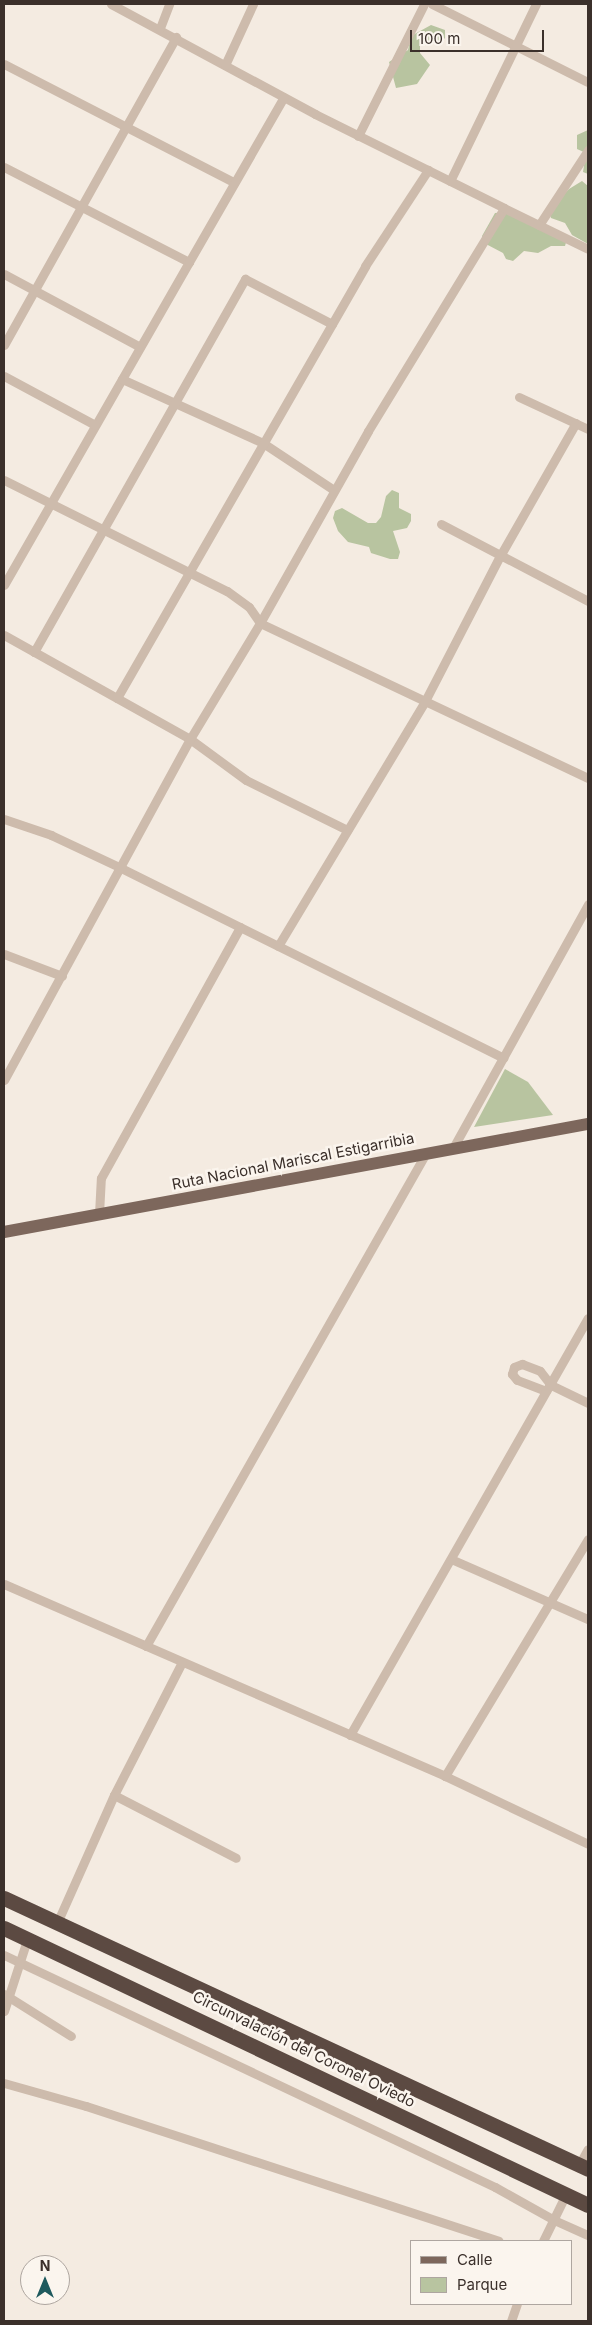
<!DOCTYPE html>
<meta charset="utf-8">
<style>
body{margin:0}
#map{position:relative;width:592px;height:2325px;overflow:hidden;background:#f4ebe1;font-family:Inter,sans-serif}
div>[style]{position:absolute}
.green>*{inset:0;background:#b8c4a0}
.street>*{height:9px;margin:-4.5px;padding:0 4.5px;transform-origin:4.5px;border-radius:4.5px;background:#cdbbac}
.primary>*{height:12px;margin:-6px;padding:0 6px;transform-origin:6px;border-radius:6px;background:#7d675c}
.highway>*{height:15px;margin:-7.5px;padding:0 7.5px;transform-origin:7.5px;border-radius:7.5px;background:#5c4a42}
span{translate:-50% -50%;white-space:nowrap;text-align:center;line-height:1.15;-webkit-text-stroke:5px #fbf5ee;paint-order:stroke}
.street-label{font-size:15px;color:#3b302b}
.frame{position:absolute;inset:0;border:5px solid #3b302b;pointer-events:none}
.legend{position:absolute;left:410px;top:2240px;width:162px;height:65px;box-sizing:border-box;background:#fbf5ee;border:1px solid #aea6a0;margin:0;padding:6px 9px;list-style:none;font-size:15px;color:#3b302b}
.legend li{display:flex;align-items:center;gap:10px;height:25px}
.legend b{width:25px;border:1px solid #aea6a0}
.north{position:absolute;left:20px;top:2255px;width:50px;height:50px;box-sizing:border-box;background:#fbf5ee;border:1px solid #aea6a0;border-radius:50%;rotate:0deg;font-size:14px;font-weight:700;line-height:20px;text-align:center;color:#3b302b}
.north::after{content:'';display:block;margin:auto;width:18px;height:22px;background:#1f5a5e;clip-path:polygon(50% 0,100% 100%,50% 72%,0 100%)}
.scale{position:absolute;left:410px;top:30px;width:134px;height:22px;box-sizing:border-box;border:2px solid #3b302b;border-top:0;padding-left:6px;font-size:15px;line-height:18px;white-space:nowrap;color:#3b302b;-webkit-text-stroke:4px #fbf5ee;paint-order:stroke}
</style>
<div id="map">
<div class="green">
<div style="clip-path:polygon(431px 25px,445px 30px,445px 38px,440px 43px,431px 41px,420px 45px,420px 53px,430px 65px,417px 84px,396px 88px,389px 62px,408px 50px,411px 36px)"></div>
<div style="clip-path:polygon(588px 130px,588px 174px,583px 172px,586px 153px,577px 149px,577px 135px)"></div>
<div style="clip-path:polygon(582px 181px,588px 186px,588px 244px,572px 235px,565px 223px,551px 218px,549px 210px,569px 189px)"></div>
<div style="clip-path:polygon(508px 212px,567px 239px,565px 246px,551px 246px,538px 253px,524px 251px,513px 261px,506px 259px,503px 253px,484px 243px,482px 236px,495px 213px)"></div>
<div style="clip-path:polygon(392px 490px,399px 493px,399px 508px,411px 514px,411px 521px,407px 528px,393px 531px,400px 552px,398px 559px,390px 559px,371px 553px,369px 547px,348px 542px,338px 531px,333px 518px,335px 511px,342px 508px,368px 523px,376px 523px,381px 517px,386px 496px)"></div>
<div style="clip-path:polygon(505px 1069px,528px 1082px,553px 1115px,474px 1127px)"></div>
</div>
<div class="street">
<div style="left:111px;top:4px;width:232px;rotate:28.3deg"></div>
<div style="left:315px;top:114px;width:211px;rotate:26.4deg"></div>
<div style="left:432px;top:4px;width:174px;rotate:26.6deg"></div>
<div style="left:160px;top:28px;width:26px;rotate:-69deg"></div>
<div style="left:4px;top:64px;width:259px;rotate:27.2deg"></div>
<div style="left:225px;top:65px;width:67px;rotate:-65.3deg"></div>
<div style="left:358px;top:136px;width:148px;rotate:-63.4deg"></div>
<div style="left:4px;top:167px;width:208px;rotate:27.2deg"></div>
<div style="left:189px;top:262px;width:372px;rotate:119.8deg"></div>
<div style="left:450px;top:181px;width:197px;rotate:-64.1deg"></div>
<div style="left:539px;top:225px;width:90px;rotate:-56.8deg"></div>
<div style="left:189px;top:262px;width:190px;rotate:-60.1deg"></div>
<div style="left:4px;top:274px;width:154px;rotate:28.2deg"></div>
<div style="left:4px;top:345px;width:353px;rotate:-60.8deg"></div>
<div style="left:4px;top:376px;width:103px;rotate:28.3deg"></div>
<div style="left:122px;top:379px;width:155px;rotate:24.4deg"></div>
<div style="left:263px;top:443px;width:85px;rotate:33.5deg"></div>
<div style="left:519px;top:397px;width:76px;rotate:24.9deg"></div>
<div style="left:4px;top:480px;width:249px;rotate:26.5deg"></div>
<div style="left:227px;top:591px;width:27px;rotate:36deg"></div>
<div style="left:249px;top:607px;width:19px;rotate:55deg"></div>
<div style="left:260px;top:623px;width:363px;rotate:25.3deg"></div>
<div style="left:441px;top:524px;width:166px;rotate:27.6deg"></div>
<div style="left:4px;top:635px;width:213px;rotate:29.2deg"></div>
<div style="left:190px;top:739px;width:69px;rotate:36.2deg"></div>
<div style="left:246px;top:780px;width:113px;rotate:26.3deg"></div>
<div style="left:34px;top:652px;width:429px;rotate:-60.5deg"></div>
<div style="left:245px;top:279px;width:98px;rotate:27.3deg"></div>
<div style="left:117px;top:698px;width:498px;rotate:-60.1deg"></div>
<div style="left:365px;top:266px;width:115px;rotate:-56.7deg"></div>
<div style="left:4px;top:819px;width:50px;rotate:18.8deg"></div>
<div style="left:51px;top:835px;width:77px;rotate:25.2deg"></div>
<div style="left:121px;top:868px;width:427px;rotate:26.4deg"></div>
<div style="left:278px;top:946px;width:283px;rotate:-59deg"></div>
<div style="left:424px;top:703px;width:165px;rotate:-62.7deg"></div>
<div style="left:500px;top:556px;width:153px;rotate:-60.3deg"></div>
<div style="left:4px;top:954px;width:62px;rotate:20.8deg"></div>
<div style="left:4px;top:1080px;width:388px;rotate:-61.4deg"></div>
<div style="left:190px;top:739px;width:135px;rotate:-58.9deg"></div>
<div style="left:260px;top:623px;width:220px;rotate:-60.6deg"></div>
<div style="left:368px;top:431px;width:261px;rotate:-58.6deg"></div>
<div style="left:504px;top:208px;width:93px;rotate:26deg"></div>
<div style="left:453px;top:1148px;width:279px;rotate:-61deg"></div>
<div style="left:99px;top:1214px;width:36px;rotate:-87deg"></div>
<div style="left:101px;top:1178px;width:287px;rotate:-61deg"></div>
<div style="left:546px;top:1391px;width:31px;rotate:-159deg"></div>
<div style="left:517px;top:1380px;width:8px;rotate:-130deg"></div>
<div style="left:512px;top:1374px;width:7px;rotate:-74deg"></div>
<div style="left:514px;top:1367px;width:9px;rotate:-21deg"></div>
<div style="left:522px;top:1364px;width:19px;rotate:21deg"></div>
<div style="left:540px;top:1371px;width:18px;rotate:52deg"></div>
<div style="left:551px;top:1385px;width:41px;rotate:25.9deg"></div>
<div style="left:588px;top:1539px;width:277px;rotate:121.1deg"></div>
<div style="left:445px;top:1776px;width:158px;rotate:25.4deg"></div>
<div style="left:451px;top:1559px;width:150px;rotate:23.7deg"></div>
<div style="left:4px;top:1584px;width:481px;rotate:23.5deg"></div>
<div style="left:146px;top:1646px;width:567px;rotate:-60.41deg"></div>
<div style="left:350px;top:1735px;width:480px;rotate:-60.3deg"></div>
<div style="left:114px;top:1795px;width:137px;rotate:27.3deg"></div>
<div style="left:57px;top:1923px;width:140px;rotate:-66deg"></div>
<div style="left:114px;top:1795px;width:149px;rotate:-62.9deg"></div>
<div style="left:4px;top:1955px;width:543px;rotate:25.29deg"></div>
<div style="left:495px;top:2187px;width:68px;rotate:29.2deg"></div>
<div style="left:554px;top:2220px;width:37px;rotate:24deg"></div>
<div style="left:4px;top:1994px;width:79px;rotate:32.1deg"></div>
<div style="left:4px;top:2011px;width:75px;rotate:-72.1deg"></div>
<div style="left:4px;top:2083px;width:85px;rotate:15.7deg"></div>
<div style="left:86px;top:2106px;width:434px;rotate:18.1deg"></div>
<div style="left:579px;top:2165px;width:18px;rotate:-61deg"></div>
<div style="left:543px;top:2241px;width:52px;rotate:-63.9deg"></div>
<div style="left:511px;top:2321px;width:18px;rotate:-71deg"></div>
</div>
<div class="primary">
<div style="left:4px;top:1232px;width:594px;rotate:-10.48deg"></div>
</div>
<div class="highway">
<div style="left:4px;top:1898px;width:644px;rotate:24.89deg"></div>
<div style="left:4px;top:1928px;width:646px;rotate:25.38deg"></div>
</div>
<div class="street-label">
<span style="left:293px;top:1161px;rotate:-11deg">Ruta Nacional Mariscal Estigarribia</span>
<span style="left:304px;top:2049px;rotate:26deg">Circunvalación del Coronel Oviedo</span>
</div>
<div class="frame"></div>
<ul class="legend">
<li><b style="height:6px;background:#7d675c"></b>Calle</li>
<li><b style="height:14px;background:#b8c4a0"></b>Parque</li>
</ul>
<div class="north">N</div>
<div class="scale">100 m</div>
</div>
